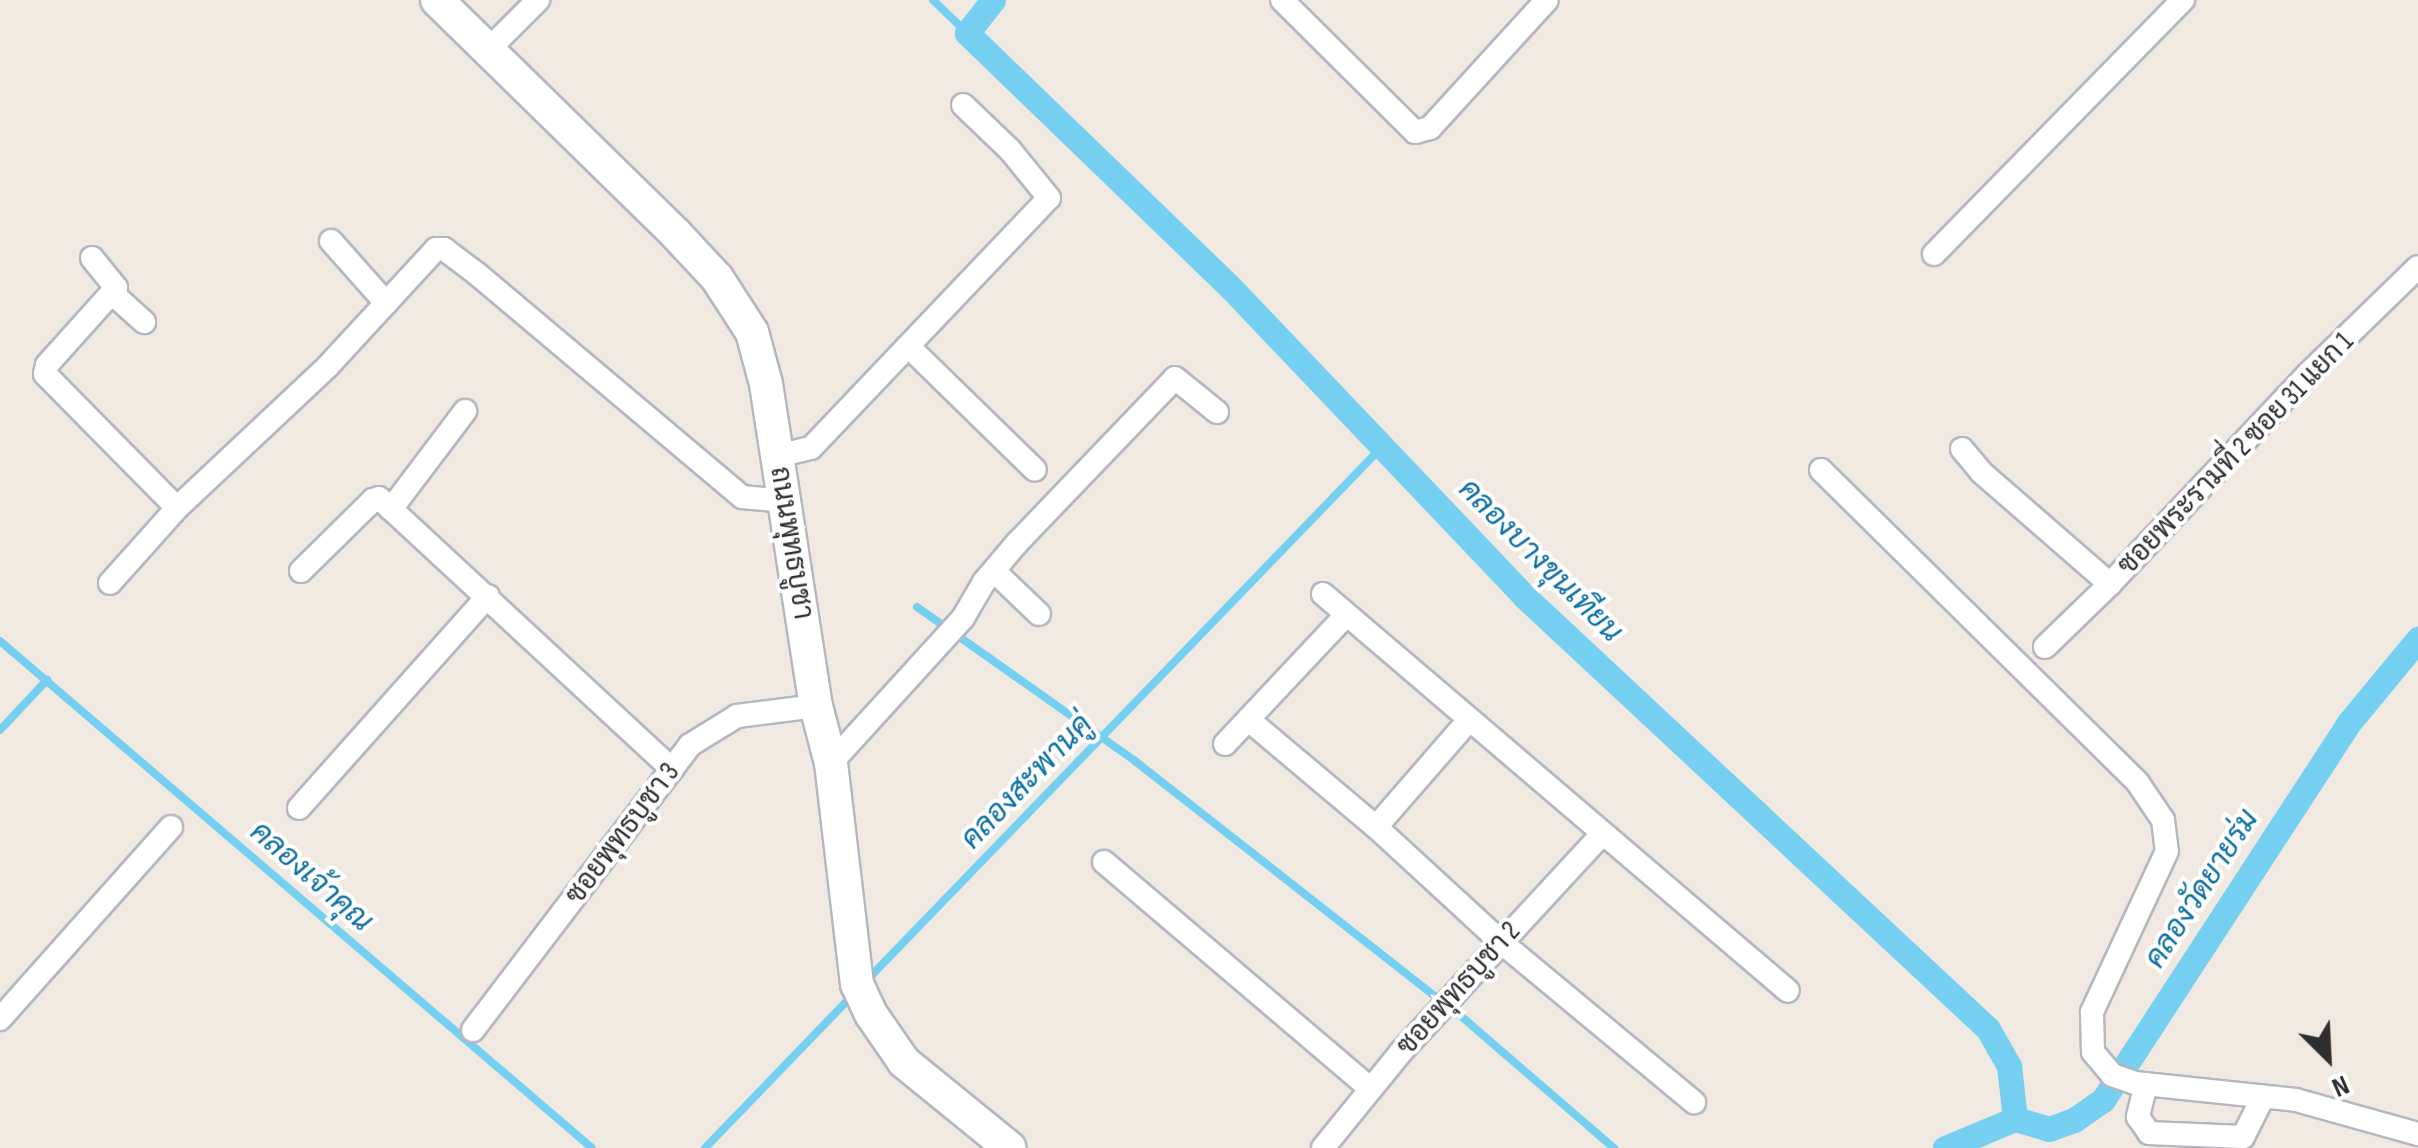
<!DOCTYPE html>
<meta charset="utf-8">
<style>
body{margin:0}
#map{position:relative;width:2418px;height:1148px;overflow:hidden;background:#efe9e1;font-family:"Sofia Sans Condensed",Sarabun,sans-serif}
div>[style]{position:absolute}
.stream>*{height:8px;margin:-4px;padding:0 4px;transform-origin:4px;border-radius:4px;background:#75cff0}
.canal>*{height:25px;margin:-12.5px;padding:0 12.5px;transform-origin:12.5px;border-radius:12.5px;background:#75cff0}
.roads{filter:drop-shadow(2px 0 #b4b7c1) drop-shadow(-2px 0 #b4b7c1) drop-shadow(0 2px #b4b7c1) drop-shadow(0 -2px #b4b7c1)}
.minor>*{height:22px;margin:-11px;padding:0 11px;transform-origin:11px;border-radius:11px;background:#fff}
.secondary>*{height:32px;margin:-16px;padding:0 16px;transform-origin:16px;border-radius:16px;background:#fff}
span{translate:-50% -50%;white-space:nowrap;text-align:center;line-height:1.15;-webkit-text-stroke:8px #fff;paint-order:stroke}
.street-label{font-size:28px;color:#2e2e2e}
.water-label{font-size:30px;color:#0d6fa3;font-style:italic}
.north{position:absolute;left:2278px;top:1008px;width:100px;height:100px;-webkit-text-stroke:8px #fff;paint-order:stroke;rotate:156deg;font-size:28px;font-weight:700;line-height:40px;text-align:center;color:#2e2e2e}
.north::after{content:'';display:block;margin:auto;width:35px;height:45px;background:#2e2e2e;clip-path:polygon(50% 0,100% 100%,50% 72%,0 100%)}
</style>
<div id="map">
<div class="stream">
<div style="left:933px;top:0;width:47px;rotate:44.1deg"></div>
<div style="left:917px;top:607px;width:267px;rotate:35.2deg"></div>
<div style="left:1135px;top:761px;width:415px;rotate:38.1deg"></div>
<div style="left:1462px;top:1017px;width:201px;rotate:40.8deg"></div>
<div style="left:0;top:641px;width:779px;rotate:40.58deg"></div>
<div style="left:0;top:730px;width:69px;rotate:-46.8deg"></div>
<div style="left:868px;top:979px;width:740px;rotate:-45.99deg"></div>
<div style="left:705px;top:1148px;width:210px;rotate:-46deg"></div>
</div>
<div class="canal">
<div style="left:993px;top:0;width:42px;rotate:128.2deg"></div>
<div style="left:967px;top:33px;width:367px;rotate:44deg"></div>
<div style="left:1231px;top:288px;width:425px;rotate:46.4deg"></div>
<div style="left:1524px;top:596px;width:635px;rotate:43.02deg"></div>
<div style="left:1988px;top:1029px;width:43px;rotate:60.4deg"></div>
<div style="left:2009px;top:1066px;width:53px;rotate:83.5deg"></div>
<div style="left:2015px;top:1119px;width:76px;rotate:157.5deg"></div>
<div style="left:2015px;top:1119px;width:35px;rotate:16deg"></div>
<div style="left:2049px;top:1129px;width:27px;rotate:-20deg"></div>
<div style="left:2074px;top:1120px;width:35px;rotate:-35deg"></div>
<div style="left:2103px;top:1100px;width:447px;rotate:-56.9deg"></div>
<div style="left:2347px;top:725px;width:112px;rotate:-50.5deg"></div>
</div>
<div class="roads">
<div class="minor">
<div style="left:1282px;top:0;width:187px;rotate:44.8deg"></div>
<div style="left:1415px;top:132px;width:16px;rotate:-15deg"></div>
<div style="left:1430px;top:128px;width:173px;rotate:-47.6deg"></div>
<div style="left:486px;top:52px;width:74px;rotate:-45deg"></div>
<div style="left:331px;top:241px;width:83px;rotate:48.4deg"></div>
<div style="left:1934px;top:254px;width:356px;rotate:-45.6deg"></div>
<div style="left:92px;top:258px;width:38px;rotate:51deg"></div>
<div style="left:116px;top:288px;width:103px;rotate:131.9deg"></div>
<div style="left:47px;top:365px;width:9px;rotate:103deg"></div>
<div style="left:45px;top:374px;width:188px;rotate:45.4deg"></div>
<div style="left:113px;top:294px;width:42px;rotate:42.1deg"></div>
<div style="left:908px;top:346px;width:204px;rotate:-46.4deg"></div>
<div style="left:1049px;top:198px;width:62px;rotate:-129.1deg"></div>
<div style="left:1010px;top:150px;width:65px;rotate:-136.2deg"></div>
<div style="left:1962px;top:449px;width:30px;rotate:50deg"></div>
<div style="left:1981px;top:472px;width:171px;rotate:41deg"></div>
<div style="left:2110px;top:584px;width:289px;rotate:-46.7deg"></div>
<div style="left:2308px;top:374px;width:153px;rotate:-44.2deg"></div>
<div style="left:778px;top:456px;width:34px;rotate:-14deg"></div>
<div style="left:811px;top:448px;width:141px;rotate:-46.4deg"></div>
<div style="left:908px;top:346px;width:177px;rotate:44.3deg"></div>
<div style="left:1821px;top:470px;width:445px;rotate:44.6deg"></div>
<div style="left:2138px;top:783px;width:45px;rotate:56deg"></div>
<div style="left:2163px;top:820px;width:31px;rotate:83deg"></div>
<div style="left:2167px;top:851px;width:178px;rotate:115deg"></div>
<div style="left:2092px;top:1012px;width:40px;rotate:88.6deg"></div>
<div style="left:2093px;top:1052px;width:30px;rotate:50deg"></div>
<div style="left:2112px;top:1075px;width:24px;rotate:19deg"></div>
<div style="left:2135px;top:1083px;width:162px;rotate:6deg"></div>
<div style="left:2296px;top:1100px;width:127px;rotate:15.6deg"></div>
<div style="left:391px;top:509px;width:383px;rotate:42.8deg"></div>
<div style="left:301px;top:571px;width:101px;rotate:-44.6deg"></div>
<div style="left:373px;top:500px;width:6px;rotate:-18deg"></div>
<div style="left:379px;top:498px;width:16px;rotate:43deg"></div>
<div style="left:391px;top:509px;width:123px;rotate:-52.9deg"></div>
<div style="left:994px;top:571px;width:62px;rotate:43.7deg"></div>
<div style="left:110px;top:583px;width:101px;rotate:-48.2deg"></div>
<div style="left:177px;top:508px;width:207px;rotate:-43.2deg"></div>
<div style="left:328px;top:366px;width:159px;rotate:-47.3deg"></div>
<div style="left:436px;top:249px;width:8px"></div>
<div style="left:444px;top:249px;width:40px;rotate:37deg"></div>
<div style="left:476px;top:273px;width:348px;rotate:40.1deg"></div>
<div style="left:742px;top:497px;width:44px;rotate:5.2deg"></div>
<div style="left:1323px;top:594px;width:611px;rotate:40.49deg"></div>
<div style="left:2045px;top:647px;width:91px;rotate:-44.1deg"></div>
<div style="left:1250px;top:721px;width:165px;rotate:40.1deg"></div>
<div style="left:1376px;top:827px;width:170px;rotate:42.6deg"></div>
<div style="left:1501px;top:942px;width:251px;rotate:39.7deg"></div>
<div style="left:1225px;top:744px;width:177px;rotate:-46.8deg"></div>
<div style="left:831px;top:763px;width:196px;rotate:-47.7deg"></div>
<div style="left:963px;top:618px;width:42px;rotate:-59.7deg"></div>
<div style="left:984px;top:582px;width:51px;rotate:-49.8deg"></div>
<div style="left:1017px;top:543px;width:228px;rotate:-46.2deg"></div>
<div style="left:1175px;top:378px;width:54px;rotate:39deg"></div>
<div style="left:299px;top:808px;width:284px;rotate:-48.3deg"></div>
<div style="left:1376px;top:827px;width:140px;rotate:-49deg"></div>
<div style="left:1104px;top:862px;width:350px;rotate:40.4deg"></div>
<div style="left:0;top:1019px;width:257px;rotate:-48.3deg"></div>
<div style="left:473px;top:1030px;width:358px;rotate:-52.7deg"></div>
<div style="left:690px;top:745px;width:55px;rotate:-31.7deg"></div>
<div style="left:737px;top:716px;width:80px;rotate:-7.2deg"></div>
<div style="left:2146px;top:1084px;width:34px;rotate:104deg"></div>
<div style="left:2138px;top:1117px;width:19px;rotate:55deg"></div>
<div style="left:2149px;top:1133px;width:94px;rotate:2.4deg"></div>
<div style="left:2243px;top:1137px;width:45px;rotate:-63.4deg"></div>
<div style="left:1323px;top:1148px;width:124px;rotate:-50.9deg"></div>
<div style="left:1401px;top:1052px;width:295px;rotate:-47.3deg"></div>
</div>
<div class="secondary">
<div style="left:437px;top:0;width:333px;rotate:44.4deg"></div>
<div style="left:675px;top:233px;width:62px;rotate:47deg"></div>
<div style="left:717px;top:278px;width:64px;rotate:57.1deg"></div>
<div style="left:752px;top:332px;width:54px;rotate:74.9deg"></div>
<div style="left:766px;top:384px;width:326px;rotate:81.2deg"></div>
<div style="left:816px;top:706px;width:59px;rotate:75.3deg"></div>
<div style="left:831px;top:763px;width:223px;rotate:83.3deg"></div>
<div style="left:857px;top:984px;width:33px;rotate:65deg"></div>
<div style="left:871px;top:1014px;width:58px;rotate:55.5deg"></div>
<div style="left:904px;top:1062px;width:136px;rotate:39.1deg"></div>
</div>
</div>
<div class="street-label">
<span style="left:2236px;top:454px;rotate:-46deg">ซอยพระรามที่ 2 ซอย 31 แยก 1</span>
<span style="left:791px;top:543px;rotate:81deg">ถนนพุทธบูชา</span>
<span style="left:623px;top:834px;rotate:-53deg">ซอยพุทธบูชา 3</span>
<span style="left:1459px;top:989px;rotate:-48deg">ซอยพุทธบูชา 2</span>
</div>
<div class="water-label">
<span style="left:1540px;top:561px;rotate:45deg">คลองบางขุนเทียน</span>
<span style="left:1027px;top:782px;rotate:-46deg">คลองสะพานคู่</span>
<span style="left:311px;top:877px;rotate:41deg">คลองเจ้าคุณ</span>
<span style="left:2202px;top:889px;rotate:-57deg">คลองวัดยายร่ม</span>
</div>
<div class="north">N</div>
</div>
